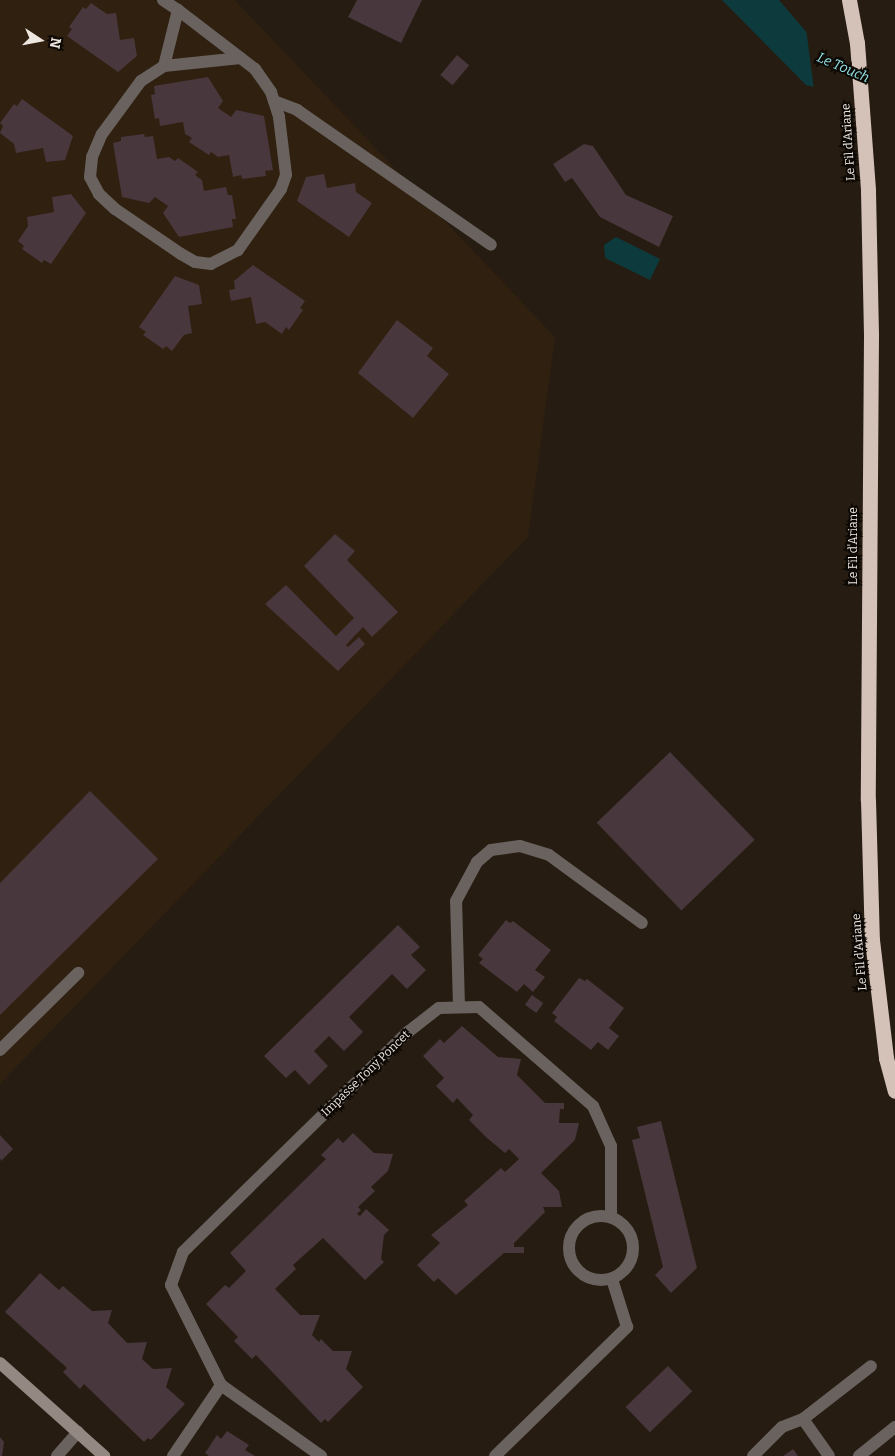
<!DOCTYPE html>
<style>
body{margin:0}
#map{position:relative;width:895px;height:1456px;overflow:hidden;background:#261c11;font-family:Bitter,serif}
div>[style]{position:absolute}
.built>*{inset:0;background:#2f2010}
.water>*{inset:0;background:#0d3b3d}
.pier>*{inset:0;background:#261c11}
.building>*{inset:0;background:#48373c;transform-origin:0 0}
.lane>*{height:12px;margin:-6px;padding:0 6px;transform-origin:6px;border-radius:6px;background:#69625e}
.street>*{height:12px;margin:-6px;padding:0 6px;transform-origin:6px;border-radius:6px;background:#69625e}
.street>.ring{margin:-6px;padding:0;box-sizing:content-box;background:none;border:12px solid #69625e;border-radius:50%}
.secondary>*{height:12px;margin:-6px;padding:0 6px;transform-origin:6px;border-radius:6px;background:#948882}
.highway>*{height:15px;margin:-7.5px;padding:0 7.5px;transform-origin:7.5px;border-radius:7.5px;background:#d4c1b8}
span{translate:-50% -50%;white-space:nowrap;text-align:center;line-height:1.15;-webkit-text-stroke:4px #0c0804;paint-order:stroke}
.street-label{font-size:12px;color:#eee7e0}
.water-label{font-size:14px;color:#90e0e4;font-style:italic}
.north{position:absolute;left:15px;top:15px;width:50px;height:50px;-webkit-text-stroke:4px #0c0804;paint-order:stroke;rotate:101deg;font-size:14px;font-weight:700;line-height:20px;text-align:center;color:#eee7e0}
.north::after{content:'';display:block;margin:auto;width:18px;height:22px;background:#eee7e0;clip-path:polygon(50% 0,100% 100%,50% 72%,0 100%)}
</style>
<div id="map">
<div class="built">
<div style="clip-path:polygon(0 0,235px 0,555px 337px,528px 537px,0 1084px)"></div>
</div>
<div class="water">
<div style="clip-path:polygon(722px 0,779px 0,815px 42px,851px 97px,806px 85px)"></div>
<div style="clip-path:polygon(616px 237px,660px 259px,650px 280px,605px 258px,604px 245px)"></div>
</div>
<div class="pier">
<div style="clip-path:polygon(806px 28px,817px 40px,851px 59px,885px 72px,895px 72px,895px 105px,814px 90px)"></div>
</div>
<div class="building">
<div style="clip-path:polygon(357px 0,422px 0,401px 43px,348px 17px)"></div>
<div style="clip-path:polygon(91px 3px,107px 14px,116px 13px,120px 40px,134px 38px,137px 56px,118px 72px,67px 36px,72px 29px,69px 27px,83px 7px,86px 9px)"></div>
<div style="left:457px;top:55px;width:16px;height:26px;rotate:40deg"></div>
<div style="clip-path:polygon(208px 77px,223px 101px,218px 108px,231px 117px,236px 110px,264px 116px,273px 170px,265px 171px,266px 176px,242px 179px,241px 175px,233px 177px,229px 155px,218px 157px,211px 152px,209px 155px,189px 142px,192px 138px,185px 134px,183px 122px,160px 126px,159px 118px,155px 119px,151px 95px,155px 94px,154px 86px)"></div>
<div style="clip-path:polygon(22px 99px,73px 136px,65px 160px,46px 162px,43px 148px,16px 153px,14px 144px,0 133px,3px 126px,0 123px,14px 104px,17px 106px)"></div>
<div style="clip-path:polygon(144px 134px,145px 137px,153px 136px,157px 159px,169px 157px,175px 161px,178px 158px,198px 172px,195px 175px,202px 180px,204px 191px,226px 187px,228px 195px,232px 195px,236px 219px,232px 219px,233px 227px,179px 237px,163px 213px,168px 206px,155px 197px,149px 203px,122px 197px,113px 143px,121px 141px,121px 137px)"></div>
<div style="clip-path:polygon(584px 144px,593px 146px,626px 195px,673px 216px,659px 247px,600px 217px,572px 178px,565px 182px,553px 164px)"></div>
<div style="clip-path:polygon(324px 174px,327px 188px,355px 183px,356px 192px,372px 203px,349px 237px,297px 201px,306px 177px)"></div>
<div style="clip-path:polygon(71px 194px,86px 213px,51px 264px,44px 260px,42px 263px,22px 249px,24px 246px,18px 241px,28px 226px,27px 217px,54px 212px,52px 197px)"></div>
<div style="clip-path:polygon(253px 265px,305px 301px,300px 308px,303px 310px,289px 330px,286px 327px,282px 334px,265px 322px,256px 324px,251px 297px,231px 301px,229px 290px,235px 289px,234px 281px)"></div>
<div style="clip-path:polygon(175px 276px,199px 285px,202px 304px,188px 306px,192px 333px,184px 335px,172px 351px,166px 346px,163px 349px,143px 335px,146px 332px,139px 327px)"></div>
<div style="clip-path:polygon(397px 320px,433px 348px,427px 356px,449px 374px,413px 418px,358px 373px)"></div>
<div style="clip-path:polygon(335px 534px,355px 551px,347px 560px,398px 612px,372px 637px,363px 627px,346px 645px,348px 647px,359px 637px,365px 644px,338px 671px,265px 604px,286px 585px,336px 636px,354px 618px,304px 566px)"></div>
<div style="left:670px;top:752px;width:122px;height:102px;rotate:46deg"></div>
<div style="clip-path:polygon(90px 791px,158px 859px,0 1015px,0 883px)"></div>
<div style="clip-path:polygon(506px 920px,510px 923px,513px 921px,551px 950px,535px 970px,545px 977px,533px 992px,524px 984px,517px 992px,479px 963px,483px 959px,478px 955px)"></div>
<div style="clip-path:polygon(398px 925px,420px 947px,411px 955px,426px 970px,407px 989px,392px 974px,349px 1017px,363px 1032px,344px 1051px,329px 1036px,314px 1051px,328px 1066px,309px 1085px,295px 1070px,286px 1078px,264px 1056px)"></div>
<div style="clip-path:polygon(579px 978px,585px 981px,587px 979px,624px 1008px,609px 1028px,619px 1036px,608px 1050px,598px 1042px,591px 1050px,554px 1021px,557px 1017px,552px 1013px)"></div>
<div style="left:532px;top:995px;width:14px;height:12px;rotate:36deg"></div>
<div style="clip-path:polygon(462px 1026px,498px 1057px,521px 1059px,517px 1075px,545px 1103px,564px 1103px,564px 1109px,560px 1109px,559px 1123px,579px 1123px,575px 1140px,541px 1173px,559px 1191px,562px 1207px,543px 1207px,545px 1212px,514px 1243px,514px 1247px,524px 1247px,524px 1253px,504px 1253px,456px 1295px,438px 1278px,434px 1282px,417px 1265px,440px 1243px,431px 1235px,468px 1205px,464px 1201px,501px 1168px,505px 1172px,519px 1159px,509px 1149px,505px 1153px,487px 1138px,469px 1120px,473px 1115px,457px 1098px,453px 1103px,436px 1086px,444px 1078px,423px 1056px,440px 1039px,444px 1043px)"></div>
<div style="clip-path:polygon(661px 1121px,697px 1268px,671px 1293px,655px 1275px,663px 1267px,632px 1140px,640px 1138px,637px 1127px)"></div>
<div style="clip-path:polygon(353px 1133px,374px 1153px,393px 1154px,388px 1171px,371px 1187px,375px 1191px,358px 1207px,361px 1210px,357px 1214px,360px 1216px,366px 1209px,389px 1230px,384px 1235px,381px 1259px,384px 1262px,365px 1280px,323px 1238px,293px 1265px,296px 1269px,275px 1289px,300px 1315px,320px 1315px,312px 1335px,319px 1342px,321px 1339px,333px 1351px,352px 1351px,346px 1369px,363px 1387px,328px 1422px,325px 1419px,321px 1423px,256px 1355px,252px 1359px,234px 1341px,238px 1337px,206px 1304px,225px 1285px,229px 1288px,246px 1271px,230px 1253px,326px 1159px,321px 1155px,338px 1138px,343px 1143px)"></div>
<div style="clip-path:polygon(0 1135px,13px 1149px,1px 1161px,0 1158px)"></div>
<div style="clip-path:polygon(40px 1273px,59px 1290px,63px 1286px,92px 1311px,112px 1310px,108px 1323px,127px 1343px,147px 1342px,142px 1359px,153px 1369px,172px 1368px,166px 1387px,185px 1404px,151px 1440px,148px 1438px,144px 1442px,84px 1384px,80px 1389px,63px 1372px,67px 1368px,5px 1312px)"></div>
<div style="left:668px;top:1366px;width:35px;height:59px;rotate:46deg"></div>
<div style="clip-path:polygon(227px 1431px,249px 1445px,245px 1450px,255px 1456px,209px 1456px,205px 1453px,217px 1435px,221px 1439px)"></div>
<div style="clip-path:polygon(0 1437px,4px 1442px,2px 1456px,0 1456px)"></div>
<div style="clip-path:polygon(793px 1449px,798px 1456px,783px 1456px)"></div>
</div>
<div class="lane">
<div style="left:274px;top:101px;width:25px;rotate:21deg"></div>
<div style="left:297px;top:110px;width:236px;rotate:34.8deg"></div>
<div style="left:459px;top:1006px;width:105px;rotate:-91.6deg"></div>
<div style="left:456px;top:901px;width:44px;rotate:-61.7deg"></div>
<div style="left:477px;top:862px;width:18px;rotate:-41deg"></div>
<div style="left:491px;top:850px;width:29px;rotate:-8deg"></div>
<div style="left:520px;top:846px;width:30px;rotate:17deg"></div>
<div style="left:549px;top:855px;width:115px;rotate:36.2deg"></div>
<div style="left:0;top:1050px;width:110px;rotate:-44.6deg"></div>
<div style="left:803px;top:1419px;width:45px;rotate:54.9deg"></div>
<div style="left:753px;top:1456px;width:41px;rotate:-45deg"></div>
<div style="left:782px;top:1427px;width:22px;rotate:-21deg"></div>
<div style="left:803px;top:1419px;width:86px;rotate:-37.9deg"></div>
<div style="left:859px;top:1456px;width:46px;rotate:-38.9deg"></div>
</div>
<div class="street">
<div style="left:163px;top:0;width:18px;rotate:34deg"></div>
<div style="left:178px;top:10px;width:97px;rotate:37.5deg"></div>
<div style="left:255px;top:69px;width:28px;rotate:55deg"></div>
<div style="left:271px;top:92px;width:26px;rotate:72deg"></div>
<div style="left:279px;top:117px;width:58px;rotate:83.1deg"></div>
<div style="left:286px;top:175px;width:15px;rotate:110deg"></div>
<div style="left:281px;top:189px;width:75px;rotate:125.2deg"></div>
<div style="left:238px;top:250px;width:30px;rotate:153deg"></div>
<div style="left:211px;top:264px;width:16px;rotate:-173deg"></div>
<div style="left:195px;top:262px;width:16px;rotate:-150deg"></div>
<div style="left:181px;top:254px;width:80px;rotate:-145.7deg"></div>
<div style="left:115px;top:209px;width:22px;rotate:-137deg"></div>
<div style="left:99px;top:194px;width:19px;rotate:-118deg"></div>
<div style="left:90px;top:177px;width:20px;rotate:-84deg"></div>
<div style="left:92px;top:157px;width:25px;rotate:-67deg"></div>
<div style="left:102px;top:134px;width:66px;rotate:-53.7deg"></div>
<div style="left:141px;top:81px;width:27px;rotate:-33deg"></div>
<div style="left:164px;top:66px;width:58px;rotate:-76deg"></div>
<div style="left:164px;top:66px;width:77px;rotate:-5.9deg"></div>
<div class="ring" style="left:569px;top:1216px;width:52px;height:52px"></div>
<div style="left:221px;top:1385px;width:123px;rotate:35.4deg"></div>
<div style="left:57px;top:1456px;width:32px;rotate:-49deg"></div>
<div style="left:173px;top:1456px;width:86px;rotate:-55.9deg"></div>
<div style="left:221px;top:1385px;width:112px;rotate:-116.6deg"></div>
<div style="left:171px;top:1285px;width:35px;rotate:-70deg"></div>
<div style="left:183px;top:1252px;width:315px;rotate:-44.4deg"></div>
<div style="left:408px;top:1032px;width:39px;rotate:-38deg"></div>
<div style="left:439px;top:1008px;width:40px;rotate:-1.4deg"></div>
<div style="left:479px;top:1007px;width:151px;rotate:41deg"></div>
<div style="left:593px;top:1106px;width:44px;rotate:65.8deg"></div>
<div style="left:611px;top:1146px;width:69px;rotate:90deg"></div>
<div style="left:495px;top:1456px;width:185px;rotate:-44.3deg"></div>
<div style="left:627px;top:1327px;width:50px;rotate:-107.4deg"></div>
</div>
<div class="secondary">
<div style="left:0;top:1363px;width:140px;rotate:41.8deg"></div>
</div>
<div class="highway">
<div style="left:849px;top:0;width:44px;rotate:79.5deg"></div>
<div style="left:857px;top:43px;width:148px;rotate:85.7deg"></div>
<div style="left:868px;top:191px;width:144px;rotate:88.8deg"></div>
<div style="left:871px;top:335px;width:465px;rotate:90.4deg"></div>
<div style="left:868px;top:800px;width:140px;rotate:88.4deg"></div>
<div style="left:872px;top:940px;width:119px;rotate:83.2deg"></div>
<div style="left:886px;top:1058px;width:34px;rotate:75deg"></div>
</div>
<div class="street-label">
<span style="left:849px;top:142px;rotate:-94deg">Le Fil d'Ariane</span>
<span style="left:854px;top:546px;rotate:-90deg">Le Fil d'Ariane</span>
<span style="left:860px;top:952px;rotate:-95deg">Le Fil d'Ariane</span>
<span style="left:366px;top:1074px;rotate:-44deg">Impasse Tony Poncet</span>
</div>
<div class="water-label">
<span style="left:843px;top:68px;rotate:23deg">Le Touch</span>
</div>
<div class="north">N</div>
</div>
